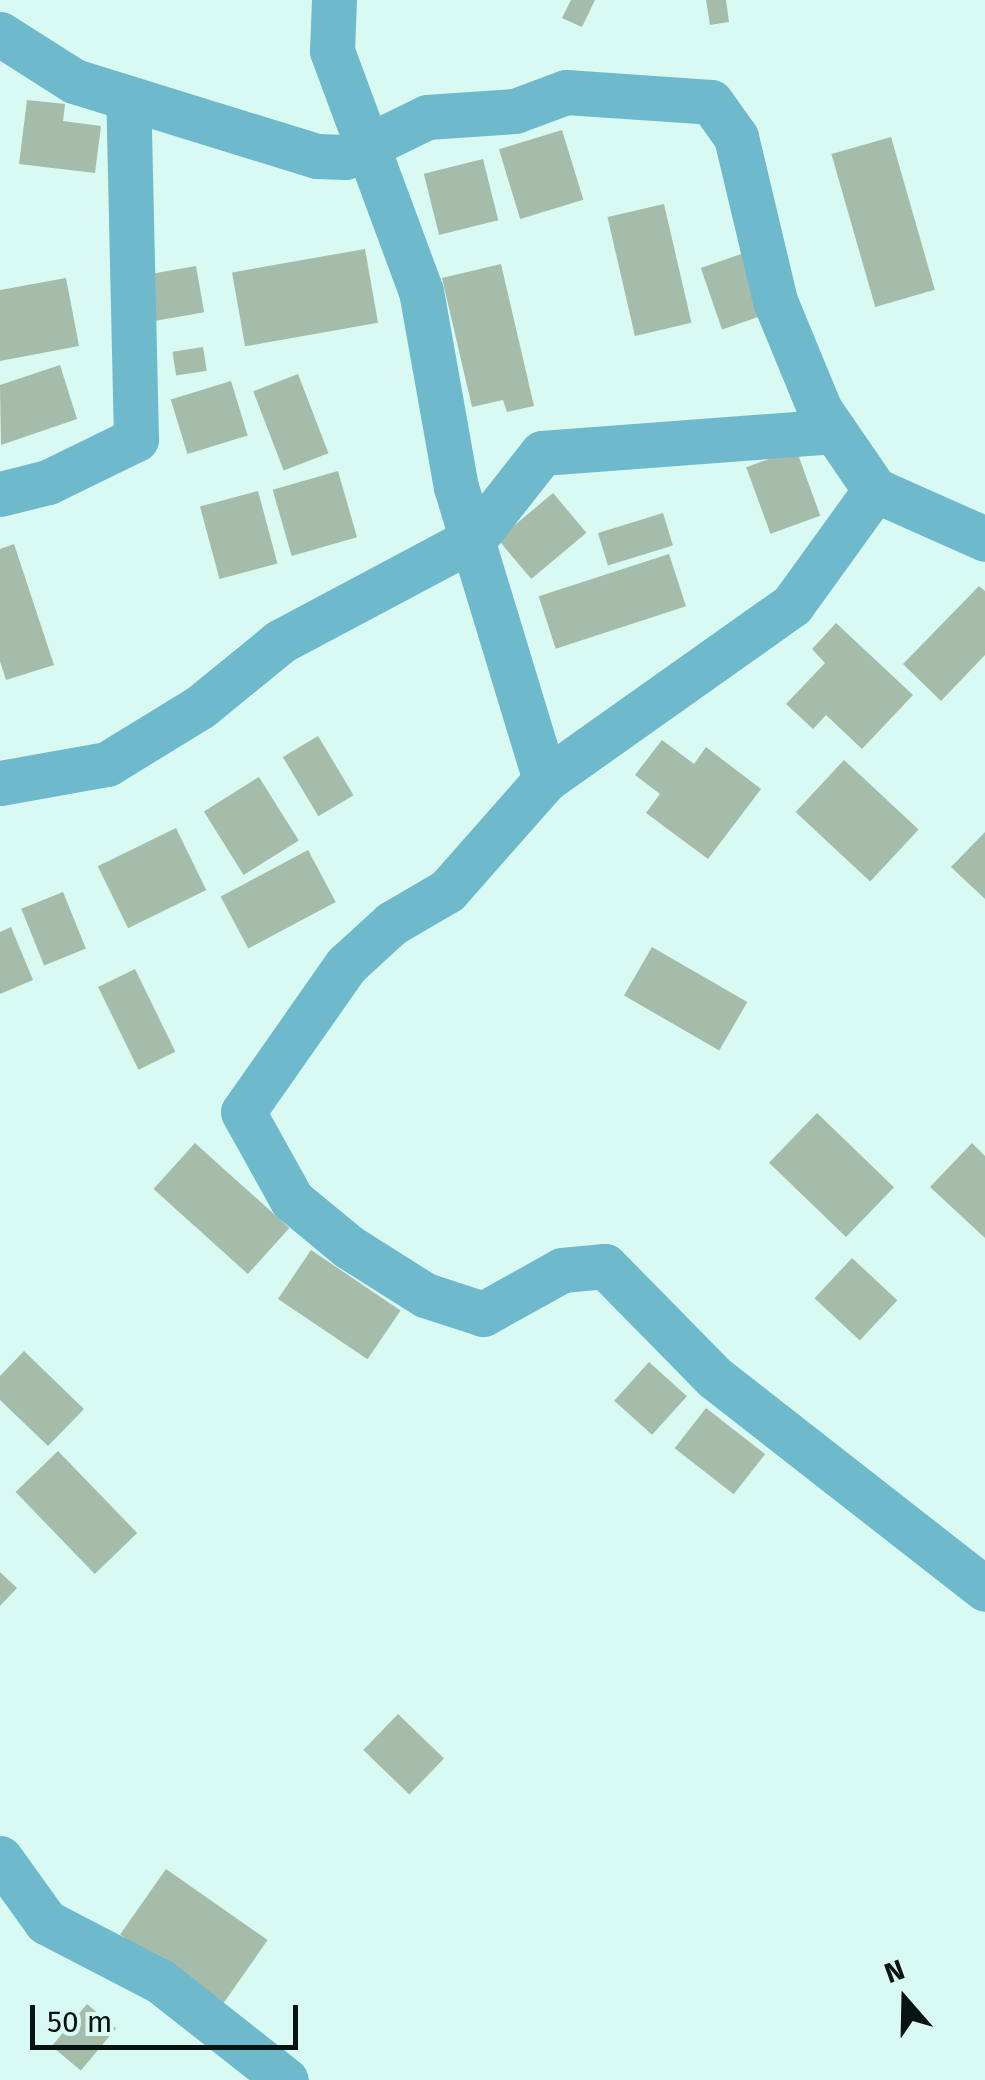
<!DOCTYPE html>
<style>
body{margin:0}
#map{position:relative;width:985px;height:2080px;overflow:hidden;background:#d9f9f3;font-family:"Fira Sans",sans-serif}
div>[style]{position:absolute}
.building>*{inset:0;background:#a6bcaa;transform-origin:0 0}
.minor>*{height:45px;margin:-22.5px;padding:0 22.5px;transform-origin:22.5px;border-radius:22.5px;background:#6eb9cb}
span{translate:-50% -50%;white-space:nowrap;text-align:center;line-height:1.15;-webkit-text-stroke:8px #d9f9f3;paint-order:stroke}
.north{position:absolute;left:855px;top:1950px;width:100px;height:100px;-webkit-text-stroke:8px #d9f9f3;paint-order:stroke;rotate:340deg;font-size:28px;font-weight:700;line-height:40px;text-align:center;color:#081412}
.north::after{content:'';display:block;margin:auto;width:35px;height:45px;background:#081412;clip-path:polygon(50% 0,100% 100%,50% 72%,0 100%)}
.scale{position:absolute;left:30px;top:2005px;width:268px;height:45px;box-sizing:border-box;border:5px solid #081412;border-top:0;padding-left:12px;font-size:30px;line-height:35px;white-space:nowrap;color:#081412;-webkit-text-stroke:8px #d9f9f3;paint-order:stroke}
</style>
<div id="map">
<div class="building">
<div style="clip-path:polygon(571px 0,595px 0,582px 27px,562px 18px)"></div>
<div style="clip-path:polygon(706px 0,726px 0,729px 22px,710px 25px)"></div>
<div style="clip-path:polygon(27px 100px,65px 104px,63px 121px,101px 126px,95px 173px,19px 164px)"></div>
<div style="left:562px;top:130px;width:73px;height:66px;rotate:73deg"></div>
<div style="left:891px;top:137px;width:159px;height:62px;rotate:74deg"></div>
<div style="left:483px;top:159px;width:63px;height:61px;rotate:76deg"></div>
<div style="left:664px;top:204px;width:122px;height:58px;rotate:77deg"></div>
<div style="left:365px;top:249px;width:75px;height:135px;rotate:80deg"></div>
<div style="left:750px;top:251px;width:65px;height:52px;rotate:71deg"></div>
<div style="clip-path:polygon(501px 264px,534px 406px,507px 412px,503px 400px,472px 407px,442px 278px)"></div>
<div style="left:196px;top:266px;width:47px;height:55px;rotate:80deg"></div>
<div style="clip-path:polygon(66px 278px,79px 346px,0 361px,0 290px)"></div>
<div style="left:203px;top:347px;width:24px;height:31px;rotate:81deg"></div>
<div style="clip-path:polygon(60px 365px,77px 419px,1px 445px,0 385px)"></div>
<div style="left:298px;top:374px;width:85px;height:48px;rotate:69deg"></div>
<div style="left:231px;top:381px;width:57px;height:63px;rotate:73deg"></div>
<div style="left:796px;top:449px;width:71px;height:53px;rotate:70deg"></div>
<div style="left:338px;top:471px;width:69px;height:68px;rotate:74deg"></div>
<div style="left:258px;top:491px;width:75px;height:60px;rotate:75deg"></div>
<div style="left:553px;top:493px;width:52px;height:72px;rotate:50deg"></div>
<div style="left:663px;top:513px;width:34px;height:68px;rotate:73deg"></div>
<div style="clip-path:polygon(14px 544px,54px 665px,6px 680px,0 661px,0 549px)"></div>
<div style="left:669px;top:554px;width:55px;height:137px;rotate:72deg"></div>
<div style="clip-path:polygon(979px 586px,985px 591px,985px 655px,941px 701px,903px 664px)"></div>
<div style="clip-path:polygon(836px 623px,913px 695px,862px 749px,826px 715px,813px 729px,786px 704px,825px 663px,812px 649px)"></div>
<div style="left:318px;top:736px;width:69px;height:41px;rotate:59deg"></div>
<div style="clip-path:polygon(662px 740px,694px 764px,706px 747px,761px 789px,708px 859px,646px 813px,660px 794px,635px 775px)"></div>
<div style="left:844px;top:760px;width:102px;height:71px;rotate:43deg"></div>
<div style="left:259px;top:777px;width:75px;height:65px;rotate:58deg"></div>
<div style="left:176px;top:828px;width:69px;height:87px;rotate:64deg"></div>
<div style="clip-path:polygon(985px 832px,985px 899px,951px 867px)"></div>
<div style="left:308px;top:850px;width:59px;height:99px;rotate:62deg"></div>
<div style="left:63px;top:892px;width:61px;height:45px;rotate:68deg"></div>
<div style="clip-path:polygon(11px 927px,33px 980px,0 994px,0 932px)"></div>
<div style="left:652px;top:947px;width:110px;height:56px;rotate:30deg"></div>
<div style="left:135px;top:969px;width:92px;height:41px;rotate:64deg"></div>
<div style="left:817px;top:1113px;width:107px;height:69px;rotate:44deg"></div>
<div style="left:195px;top:1143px;width:127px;height:62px;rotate:42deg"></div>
<div style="clip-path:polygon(972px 1143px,985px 1156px,985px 1238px,930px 1187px)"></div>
<div style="left:311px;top:1250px;width:108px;height:59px;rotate:34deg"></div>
<div style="left:852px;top:1258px;width:62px;height:55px;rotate:43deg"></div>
<div style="clip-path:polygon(24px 1351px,84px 1409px,48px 1446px,0 1400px,0 1376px)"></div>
<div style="left:649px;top:1362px;width:51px;height:52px;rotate:42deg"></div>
<div style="left:706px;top:1408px;width:75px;height:51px;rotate:38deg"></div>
<div style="left:58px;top:1451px;width:114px;height:59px;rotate:46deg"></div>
<div style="clip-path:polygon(0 1572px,17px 1588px,0 1606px)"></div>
<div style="left:398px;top:1714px;width:64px;height:50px;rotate:44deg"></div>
<div style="left:166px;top:1869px;width:124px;height:80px;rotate:35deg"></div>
<div style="left:87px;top:2004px;width:38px;height:55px;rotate:40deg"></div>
</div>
<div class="minor">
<div style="left:334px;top:0;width:51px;rotate:92.2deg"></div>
<div style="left:332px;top:51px;width:256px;rotate:69.7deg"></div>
<div style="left:421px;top:291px;width:199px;rotate:79.9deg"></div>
<div style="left:456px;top:487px;width:306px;rotate:73.1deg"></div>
<div style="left:0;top:34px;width:88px;rotate:32.4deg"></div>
<div style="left:74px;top:81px;width:254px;rotate:17.2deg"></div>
<div style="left:317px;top:156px;width:28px;rotate:2deg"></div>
<div style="left:345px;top:157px;width:91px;rotate:-26deg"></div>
<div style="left:427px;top:117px;width:88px;rotate:-3.9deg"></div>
<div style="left:515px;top:111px;width:54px;rotate:-20.4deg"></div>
<div style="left:566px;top:92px;width:145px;rotate:3.9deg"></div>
<div style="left:711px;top:102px;width:43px;rotate:54.5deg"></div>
<div style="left:736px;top:137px;width:169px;rotate:76.6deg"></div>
<div style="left:775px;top:301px;width:118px;rotate:67.6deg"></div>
<div style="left:820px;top:410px;width:97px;rotate:55.5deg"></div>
<div style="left:875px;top:490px;width:120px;rotate:24deg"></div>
<div style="left:875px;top:490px;width:142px;rotate:125.8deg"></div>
<div style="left:792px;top:605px;width:303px;rotate:144.7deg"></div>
<div style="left:545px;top:780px;width:148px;rotate:131.4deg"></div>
<div style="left:447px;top:891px;width:64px;rotate:149.8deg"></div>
<div style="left:392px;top:923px;width:62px;rotate:137.6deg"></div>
<div style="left:346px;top:965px;width:179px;rotate:125deg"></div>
<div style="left:243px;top:1112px;width:101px;rotate:60.9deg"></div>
<div style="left:292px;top:1200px;width:74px;rotate:39.5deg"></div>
<div style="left:349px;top:1247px;width:90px;rotate:32.3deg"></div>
<div style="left:425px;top:1295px;width:61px;rotate:18.1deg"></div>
<div style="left:483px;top:1314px;width:90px;rotate:-29.1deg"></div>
<div style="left:562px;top:1270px;width:43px;rotate:-5.3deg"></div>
<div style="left:605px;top:1266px;width:156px;rotate:45.5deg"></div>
<div style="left:714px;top:1377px;width:344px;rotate:38deg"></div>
<div style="left:0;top:494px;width:49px;rotate:-14deg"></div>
<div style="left:48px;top:482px;width:98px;rotate:-26deg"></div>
<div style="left:136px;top:439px;width:341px;rotate:-91.3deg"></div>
<div style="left:0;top:783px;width:109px;rotate:-10.1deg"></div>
<div style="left:107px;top:764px;width:109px;rotate:-31.5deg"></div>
<div style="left:200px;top:707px;width:104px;rotate:-39.2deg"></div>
<div style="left:281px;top:641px;width:220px;rotate:-28deg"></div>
<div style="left:475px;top:538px;width:108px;rotate:-51.8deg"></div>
<div style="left:542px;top:453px;width:293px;rotate:-4.3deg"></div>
<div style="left:0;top:1858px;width:79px;rotate:54.3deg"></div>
<div style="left:46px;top:1922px;width:128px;rotate:27.4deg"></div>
<div style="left:160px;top:1981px;width:160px;rotate:38.2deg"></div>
</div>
<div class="north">N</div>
<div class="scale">50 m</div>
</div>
